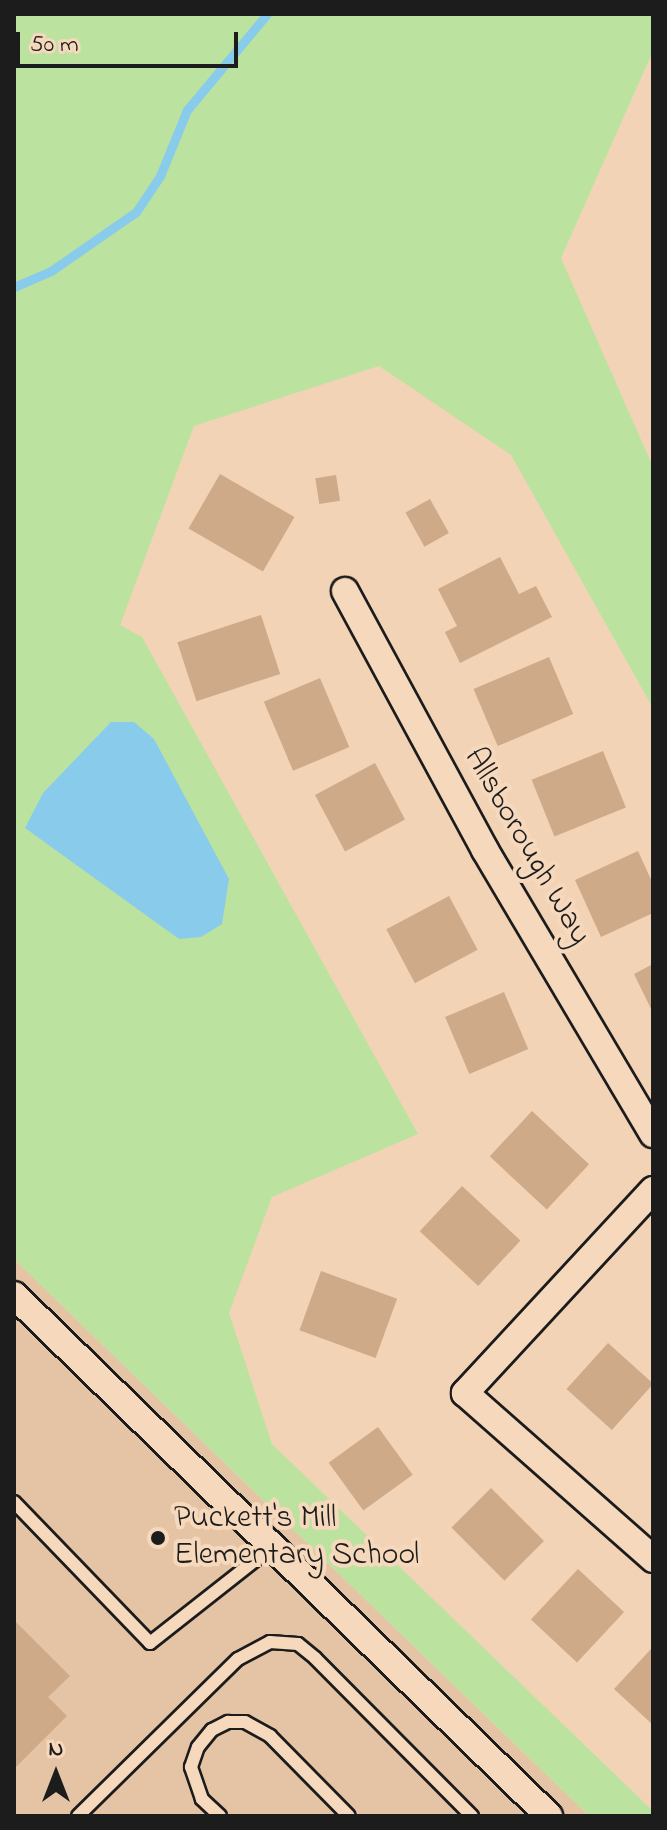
<!DOCTYPE html>
<style>
body{margin:0}
#map{position:relative;width:667px;height:1830px;overflow:hidden;background:#f3d3b5;font-family:"Indie Flower",sans-serif}
div>[style]{position:absolute}
.built>*{inset:0;background:#e4c4a5}
.green>*{inset:0;background:#bbe39f}
.water>*{inset:0;background:#89cbea}
.stream>*{height:9px;margin:-4.5px;padding:0 4.5px;transform-origin:4.5px;border-radius:4.5px;background:#89cbea}
.building>*{inset:0;background:#cfaa88;transform-origin:0 0}
.roads{filter:drop-shadow(2px 0 #1c1c1c) drop-shadow(-2px 0 #1c1c1c) drop-shadow(0 2px #1c1c1c) drop-shadow(0 -2px #1c1c1c)}
.service>*{height:12px;margin:-6px;padding:0 6px;transform-origin:6px;border-radius:6px;background:#f6d8bc}
.minor>*{height:26px;margin:-13px;padding:0 13px;transform-origin:13px;border-radius:13px;background:#f6d8bc}
.dots>*{width:22px;height:22px;translate:-50% -50%;box-sizing:border-box;border:4px solid #f6d8bc;border-radius:50%}
span{translate:-50% -50%;white-space:nowrap;text-align:center;line-height:1.15;-webkit-text-stroke:8px #f6d8bc;paint-order:stroke}
.street-label{font-size:32px;color:#1c1c1c}
.poi-label{font-size:32px;color:#1c1c1c}
.left{translate:0 -50%;text-align:left}
.frame{position:absolute;inset:0;border:16px solid #1c1c1c;pointer-events:none}
.north{position:absolute;left:16px;top:1734px;width:80px;height:80px;-webkit-text-stroke:6px #f6d8bc;paint-order:stroke;rotate:0deg;font-size:22px;font-weight:700;line-height:32px;text-align:center;color:#1c1c1c}
.north::after{content:'';display:block;margin:auto;width:28px;height:36px;background:#1c1c1c;clip-path:polygon(50% 0,100% 100%,50% 72%,0 100%)}
.scale{position:absolute;left:16px;top:32px;width:222px;height:36px;box-sizing:border-box;border:4px solid #1c1c1c;border-top:0;padding-left:10px;font-size:24px;line-height:28px;white-space:nowrap;color:#1c1c1c;-webkit-text-stroke:6px #f6d8bc;paint-order:stroke}
</style>
<div id="map">
<div class="built">
<div style="clip-path:polygon(14px 1259px,589px 1816px,14px 1816px)"></div>
</div>
<div class="green">
<div style="clip-path:polygon(evenodd,14px 14px,653px 14px,653px 51px,561px 258px,653px 467px,653px 708px,511px 455px,379px 366px,194px 426px,120px 625px,142px 637px,418px 1134px,272px 1197px,229px 1313px,272px 1444px,653px 1811px,653px 1816px,589px 1816px,14px 1259px,14px 14px,70px 765px,179px 939px,151px 918px,43px 793px,70px 765px)"></div>
</div>
<div class="water">
<div style="clip-path:polygon(111px 722px,134px 722px,154px 739px,229px 879px,222px 924px,201px 937px,179px 939px,25px 828px,43px 793px)"></div>
</div>
<div class="stream">
<div style="left:14px;top:287px;width:40px;rotate:-23.4deg"></div>
<div style="left:51px;top:271px;width:103px;rotate:-34.8deg"></div>
<div style="left:136px;top:212px;width:43px;rotate:-56.3deg"></div>
<div style="left:160px;top:176px;width:71px;rotate:-67.8deg"></div>
<div style="left:187px;top:110px;width:125px;rotate:-50.2deg"></div>
</div>
<div class="building">
<div style="left:220px;top:474px;width:86px;height:63px;rotate:30deg"></div>
<div style="left:336px;top:475px;width:26px;height:21px;rotate:81deg"></div>
<div style="left:430px;top:499px;width:39px;height:28px;rotate:61deg"></div>
<div style="clip-path:polygon(500px 557px,519px 594px,536px 586px,552px 617px,460px 663px,445px 632px,457px 626px,438px 589px)"></div>
<div style="left:261px;top:615px;width:62px;height:88px;rotate:72deg"></div>
<div style="left:549px;top:657px;width:62px;height:82px;rotate:67deg"></div>
<div style="left:320px;top:678px;width:75px;height:61px;rotate:67deg"></div>
<div style="left:603px;top:751px;width:61px;height:77px;rotate:68deg"></div>
<div style="left:375px;top:763px;width:64px;height:68px;rotate:62deg"></div>
<div style="clip-path:polygon(638px 851px,653px 884px,653px 913px,601px 937px,575px 880px)"></div>
<div style="left:449px;top:896px;width:61px;height:71px;rotate:62deg"></div>
<div style="clip-path:polygon(653px 964px,653px 1013px,634px 974px)"></div>
<div style="left:504px;top:992px;width:62px;height:64px;rotate:67deg"></div>
<div style="left:532px;top:1111px;width:78px;height:62px;rotate:43deg"></div>
<div style="left:462px;top:1186px;width:80px;height:62px;rotate:43deg"></div>
<div style="left:321px;top:1271px;width:81px;height:63px;rotate:20deg"></div>
<div style="left:608px;top:1343px;width:61px;height:62px;rotate:42deg"></div>
<div style="left:378px;top:1427px;width:59px;height:61px;rotate:54deg"></div>
<div style="left:491px;top:1488px;width:75px;height:56px;rotate:45deg"></div>
<div style="left:578px;top:1569px;width:63px;height:69px;rotate:43deg"></div>
<div style="clip-path:polygon(14px 1620px,70px 1676px,48px 1697px,67px 1716px,14px 1769px)"></div>
<div style="clip-path:polygon(651px 1649px,653px 1651px,653px 1725px,614px 1689px)"></div>
</div>
<div class="roads">
<div class="service">
<div style="left:14px;top:1502px;width:196px;rotate:46deg"></div>
<div style="left:150px;top:1643px;width:155px;rotate:-38.2deg"></div>
<div style="left:78px;top:1816px;width:224px;rotate:-44.5deg"></div>
<div style="left:238px;top:1659px;width:36px;rotate:-28deg"></div>
<div style="left:270px;top:1642px;width:28px;rotate:4deg"></div>
<div style="left:298px;top:1644px;width:22px;rotate:39deg"></div>
<div style="left:315px;top:1658px;width:223px;rotate:45.2deg"></div>
<div style="left:220px;top:1816px;width:25px;rotate:-137deg"></div>
<div style="left:202px;top:1799px;width:34px;rotate:-109deg"></div>
<div style="left:191px;top:1767px;width:21px;rotate:-71deg"></div>
<div style="left:198px;top:1747px;width:22px;rotate:-51deg"></div>
<div style="left:212px;top:1730px;width:18px;rotate:-27deg"></div>
<div style="left:228px;top:1722px;width:17px"></div>
<div style="left:245px;top:1722px;width:29px;rotate:29deg"></div>
<div style="left:270px;top:1736px;width:112px;rotate:45.4deg"></div>
</div>
<div class="minor">
<div style="left:345px;top:591px;width:294px;rotate:61.6deg"></div>
<div style="left:485px;top:850px;width:330px;rotate:59.4deg"></div>
<div style="left:653px;top:1190px;width:277px;rotate:132.8deg"></div>
<div style="left:465px;top:1393px;width:251px;rotate:41.4deg"></div>
<div style="left:14px;top:1295px;width:747px;rotate:44.24deg"></div>
</div>
</div>
<div class="dots">
<div style="left:158px;top:1538px;background:#1c1c1c"></div>
</div>
<div class="street-label">
<span style="left:526px;top:847px;rotate:60deg">Allsborough Way</span>
</div>
<div class="poi-label">
<span class="left" style="left:174px;top:1538px">Puckett's Mill<br>Elementary School</span>
</div>
<div class="frame"></div>
<div class="north">N</div>
<div class="scale">50 m</div>
</div>
